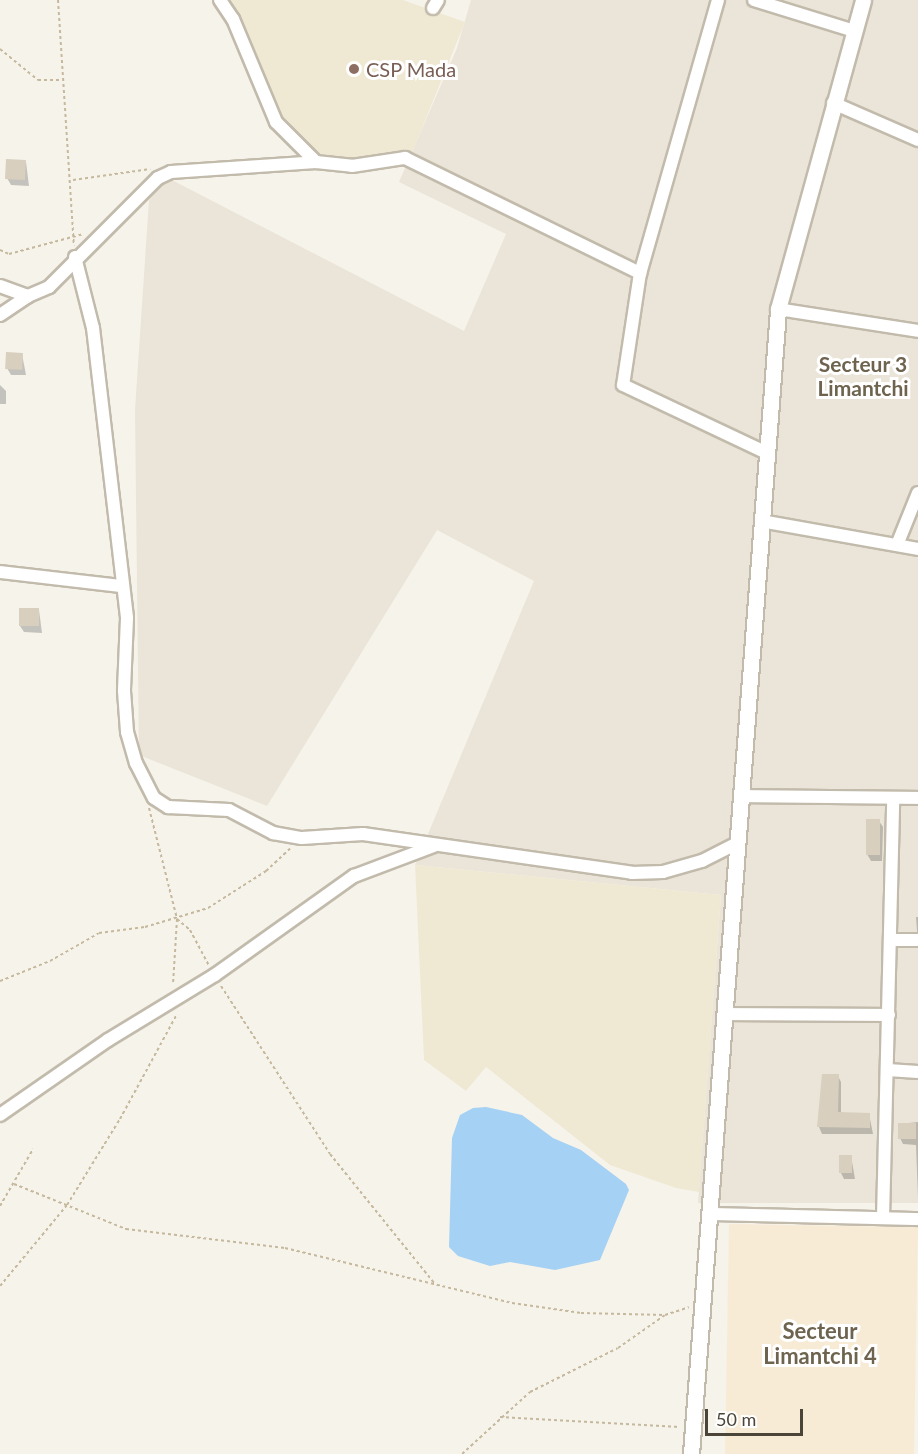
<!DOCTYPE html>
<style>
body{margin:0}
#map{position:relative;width:918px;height:1454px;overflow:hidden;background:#f6f3eb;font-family:Lato,sans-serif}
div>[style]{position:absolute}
.residential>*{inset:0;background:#eae5d8}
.commercial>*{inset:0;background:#f8ebd6;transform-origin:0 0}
.education>*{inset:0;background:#efe9d4}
.water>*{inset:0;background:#a5d1f4}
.shadow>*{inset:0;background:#0003}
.building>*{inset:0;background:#d8cfbf;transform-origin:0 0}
.path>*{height:2px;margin-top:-1px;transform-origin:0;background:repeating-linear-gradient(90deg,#c5b89d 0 3px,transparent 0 6px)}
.roads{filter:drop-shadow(2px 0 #c2bbac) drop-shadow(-2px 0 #c2bbac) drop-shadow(0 2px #c2bbac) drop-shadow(0 -2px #c2bbac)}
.minor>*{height:12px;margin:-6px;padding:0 6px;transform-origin:6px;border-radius:6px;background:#fff}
.tertiary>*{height:15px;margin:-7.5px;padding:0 7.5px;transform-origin:7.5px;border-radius:7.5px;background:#fff}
.dots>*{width:16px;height:16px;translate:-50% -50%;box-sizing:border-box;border:3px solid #fff;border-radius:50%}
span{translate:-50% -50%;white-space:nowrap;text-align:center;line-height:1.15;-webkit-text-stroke:6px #fff;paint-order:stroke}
.education-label{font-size:20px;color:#785e54}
.left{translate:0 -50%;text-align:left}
.neighbourhood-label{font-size:21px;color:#6e634e;font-weight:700}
.quarter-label{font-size:22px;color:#6e634e;font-weight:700}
.scale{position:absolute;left:705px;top:1409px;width:98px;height:27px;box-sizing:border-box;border:3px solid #4b4438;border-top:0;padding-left:8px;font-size:18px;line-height:21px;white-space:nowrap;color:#4b4438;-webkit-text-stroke:4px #fff;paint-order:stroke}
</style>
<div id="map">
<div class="residential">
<div style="clip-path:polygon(471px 0,918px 0,918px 1203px,698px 1203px,721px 895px,415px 865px,534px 581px,437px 530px,267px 806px,139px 755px,135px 410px,149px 200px,168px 178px,464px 331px,506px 234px,399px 182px,457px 48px)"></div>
</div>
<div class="commercial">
<div style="left:729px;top:1224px;width:189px;height:231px;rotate:1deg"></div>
</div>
<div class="education">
<div style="clip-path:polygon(228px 0,403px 0,465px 22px,412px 153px,347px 162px,316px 152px,280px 118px)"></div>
<div style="clip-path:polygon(415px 865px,721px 895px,699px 1192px,676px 1188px,610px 1165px,486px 1067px,466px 1091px,424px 1060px)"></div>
</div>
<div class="water">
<div style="clip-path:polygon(486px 1107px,522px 1115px,553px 1138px,581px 1150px,626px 1184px,629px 1190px,600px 1260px,555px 1270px,510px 1262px,490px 1266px,458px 1256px,449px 1247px,452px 1138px,460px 1115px,473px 1108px)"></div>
</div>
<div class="shadow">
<div style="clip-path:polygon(26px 162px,29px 186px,11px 185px,7px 178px)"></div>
<div style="clip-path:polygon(22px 354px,26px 375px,11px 375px,7px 368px)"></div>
<div style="clip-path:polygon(0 385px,6px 391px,6px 404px,0 404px)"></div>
<div style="clip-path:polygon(39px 610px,42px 633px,24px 632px,20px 626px)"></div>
<div style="clip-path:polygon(879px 821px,883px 827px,882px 861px,871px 861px,867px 854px)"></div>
<div style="clip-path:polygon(916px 917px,918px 917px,918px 934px,917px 931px)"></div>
<div style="clip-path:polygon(823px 1076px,838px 1076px,841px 1082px,841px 1114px,869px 1114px,873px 1134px,822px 1134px,819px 1127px)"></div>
<div style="clip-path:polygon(918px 1122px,918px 1198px,916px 1145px,903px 1144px,900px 1138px,900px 1124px)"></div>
<div style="clip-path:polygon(851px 1156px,855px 1179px,844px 1179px,841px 1173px)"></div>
</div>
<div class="building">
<div style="left:6px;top:159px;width:20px;height:20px;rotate:3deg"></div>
<div style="left:6px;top:352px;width:17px;height:17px;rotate:3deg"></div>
<div style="left:19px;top:608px;width:20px;height:18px"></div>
<div style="left:866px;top:819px;width:14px;height:36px"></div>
<div style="clip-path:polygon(822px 1074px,839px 1074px,838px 1112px,870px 1113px,870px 1128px,817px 1127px)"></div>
<div style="left:898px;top:1123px;width:18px;height:16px"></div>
<div style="left:839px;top:1155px;width:13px;height:18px"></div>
</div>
<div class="path">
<div style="left:58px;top:0;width:246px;rotate:86.3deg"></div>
<div style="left:0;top:49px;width:49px;rotate:39.2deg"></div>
<div style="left:38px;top:80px;width:23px"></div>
<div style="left:73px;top:180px;width:78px;rotate:-8.1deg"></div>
<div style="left:0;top:250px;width:10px;rotate:24deg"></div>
<div style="left:9px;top:254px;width:77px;rotate:-15.1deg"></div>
<div style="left:149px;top:808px;width:114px;rotate:75.8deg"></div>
<div style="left:177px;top:919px;width:66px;rotate:93.5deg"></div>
<div style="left:177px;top:919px;width:17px;rotate:40deg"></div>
<div style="left:190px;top:930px;width:40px;rotate:62deg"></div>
<div style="left:0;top:981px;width:54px;rotate:-21.8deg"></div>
<div style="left:50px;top:961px;width:56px;rotate:-29.7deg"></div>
<div style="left:99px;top:933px;width:46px;rotate:-7.4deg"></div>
<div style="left:145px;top:927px;width:66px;rotate:-16.8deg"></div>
<div style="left:208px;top:908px;width:69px;rotate:-32.5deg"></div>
<div style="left:266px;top:871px;width:33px;rotate:-43deg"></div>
<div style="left:221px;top:986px;width:200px;rotate:57deg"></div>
<div style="left:330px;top:1154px;width:166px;rotate:51.1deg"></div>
<div style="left:14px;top:1184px;width:121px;rotate:21.9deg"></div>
<div style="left:126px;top:1229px;width:160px;rotate:6.8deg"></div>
<div style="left:285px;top:1248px;width:234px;rotate:13.6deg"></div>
<div style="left:512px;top:1303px;width:70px;rotate:8.2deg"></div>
<div style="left:581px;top:1313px;width:84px;rotate:1.4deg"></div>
<div style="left:0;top:1206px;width:66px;rotate:-59.9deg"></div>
<div style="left:0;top:1286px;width:105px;rotate:-50.4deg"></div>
<div style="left:67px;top:1205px;width:101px;rotate:-58.4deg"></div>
<div style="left:120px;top:1119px;width:119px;rotate:-61.5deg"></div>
<div style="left:500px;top:1417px;width:180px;rotate:3.2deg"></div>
<div style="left:462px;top:1454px;width:92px;rotate:-42.4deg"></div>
<div style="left:530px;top:1392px;width:98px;rotate:-26.6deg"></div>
<div style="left:618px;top:1348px;width:57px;rotate:-35.1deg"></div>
<div style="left:665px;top:1315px;width:25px;rotate:-18deg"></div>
</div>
<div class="roads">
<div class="minor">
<div style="left:220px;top:0;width:23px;rotate:56deg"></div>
<div style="left:233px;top:19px;width:112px;rotate:67.3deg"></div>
<div style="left:276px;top:122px;width:57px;rotate:45deg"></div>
<div style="left:718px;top:0;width:284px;rotate:105.9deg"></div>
<div style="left:640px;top:273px;width:113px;rotate:98.6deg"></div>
<div style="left:623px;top:385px;width:159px;rotate:25.3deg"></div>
<div style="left:754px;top:0;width:105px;rotate:17.2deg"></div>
<div style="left:433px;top:8px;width:9px;rotate:-58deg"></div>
<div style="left:833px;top:103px;width:93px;rotate:23.5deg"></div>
<div style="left:75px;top:257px;width:73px;rotate:75.8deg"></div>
<div style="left:93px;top:328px;width:292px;rotate:83.3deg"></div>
<div style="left:127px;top:618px;width:73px;rotate:92.4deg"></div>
<div style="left:124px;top:691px;width:41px;rotate:85.8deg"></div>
<div style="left:127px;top:732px;width:32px;rotate:74deg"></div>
<div style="left:136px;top:763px;width:39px;rotate:63deg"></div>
<div style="left:154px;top:798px;width:17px;rotate:33deg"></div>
<div style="left:168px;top:807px;width:61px;rotate:2.8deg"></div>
<div style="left:229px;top:810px;width:50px;rotate:27.6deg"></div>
<div style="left:273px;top:833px;width:29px;rotate:10deg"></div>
<div style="left:302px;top:838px;width:61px;rotate:-3.8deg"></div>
<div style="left:363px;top:834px;width:272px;rotate:8.2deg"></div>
<div style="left:632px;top:873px;width:31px;rotate:-2deg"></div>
<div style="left:663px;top:872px;width:41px;rotate:-15.8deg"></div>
<div style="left:702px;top:861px;width:39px;rotate:-27deg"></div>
<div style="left:0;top:286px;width:30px;rotate:20deg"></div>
<div style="left:28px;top:296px;width:23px;rotate:-23deg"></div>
<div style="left:49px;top:287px;width:154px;rotate:-45deg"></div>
<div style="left:158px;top:178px;width:14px;rotate:-25deg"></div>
<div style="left:171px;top:172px;width:145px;rotate:-3.9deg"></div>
<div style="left:316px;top:162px;width:36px;rotate:6deg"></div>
<div style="left:352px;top:166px;width:54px;rotate:-8.6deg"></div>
<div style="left:405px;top:158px;width:262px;rotate:26.1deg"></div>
<div style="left:778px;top:309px;width:142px;rotate:8.9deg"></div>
<div style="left:0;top:315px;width:34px;rotate:-34deg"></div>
<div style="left:761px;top:521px;width:159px;rotate:10.1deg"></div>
<div style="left:897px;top:545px;width:56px;rotate:-68deg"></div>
<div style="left:0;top:572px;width:122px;rotate:6.6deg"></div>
<div style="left:740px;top:796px;width:178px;rotate:0.6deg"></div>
<div style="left:891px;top:940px;width:27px"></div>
<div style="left:724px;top:1014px;width:165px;rotate:0.3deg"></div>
<div style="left:888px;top:1070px;width:30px;rotate:4deg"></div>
<div style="left:0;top:1115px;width:131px;rotate:-34.8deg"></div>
<div style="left:108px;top:1040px;width:125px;rotate:-31.3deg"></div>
<div style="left:215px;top:975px;width:171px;rotate:-35.5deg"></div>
<div style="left:354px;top:876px;width:85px;rotate:-20.6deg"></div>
<div style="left:709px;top:1214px;width:209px;rotate:1.4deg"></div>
<div style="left:883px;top:1218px;width:420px;rotate:-88.6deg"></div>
</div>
<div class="tertiary">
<div style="left:691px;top:1454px;width:1148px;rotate:-85.65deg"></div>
<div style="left:778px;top:309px;width:320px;rotate:-74.6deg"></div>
</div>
</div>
<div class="dots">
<div style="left:354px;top:69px;background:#8d6e63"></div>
</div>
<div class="education-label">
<span class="left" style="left:366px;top:69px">CSP Mada</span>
</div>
<div class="neighbourhood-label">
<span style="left:863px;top:376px">Secteur 3<br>Limantchi</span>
</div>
<div class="quarter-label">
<span style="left:820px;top:1343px">Secteur<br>Limantchi 4</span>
</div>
<div class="scale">50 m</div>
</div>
